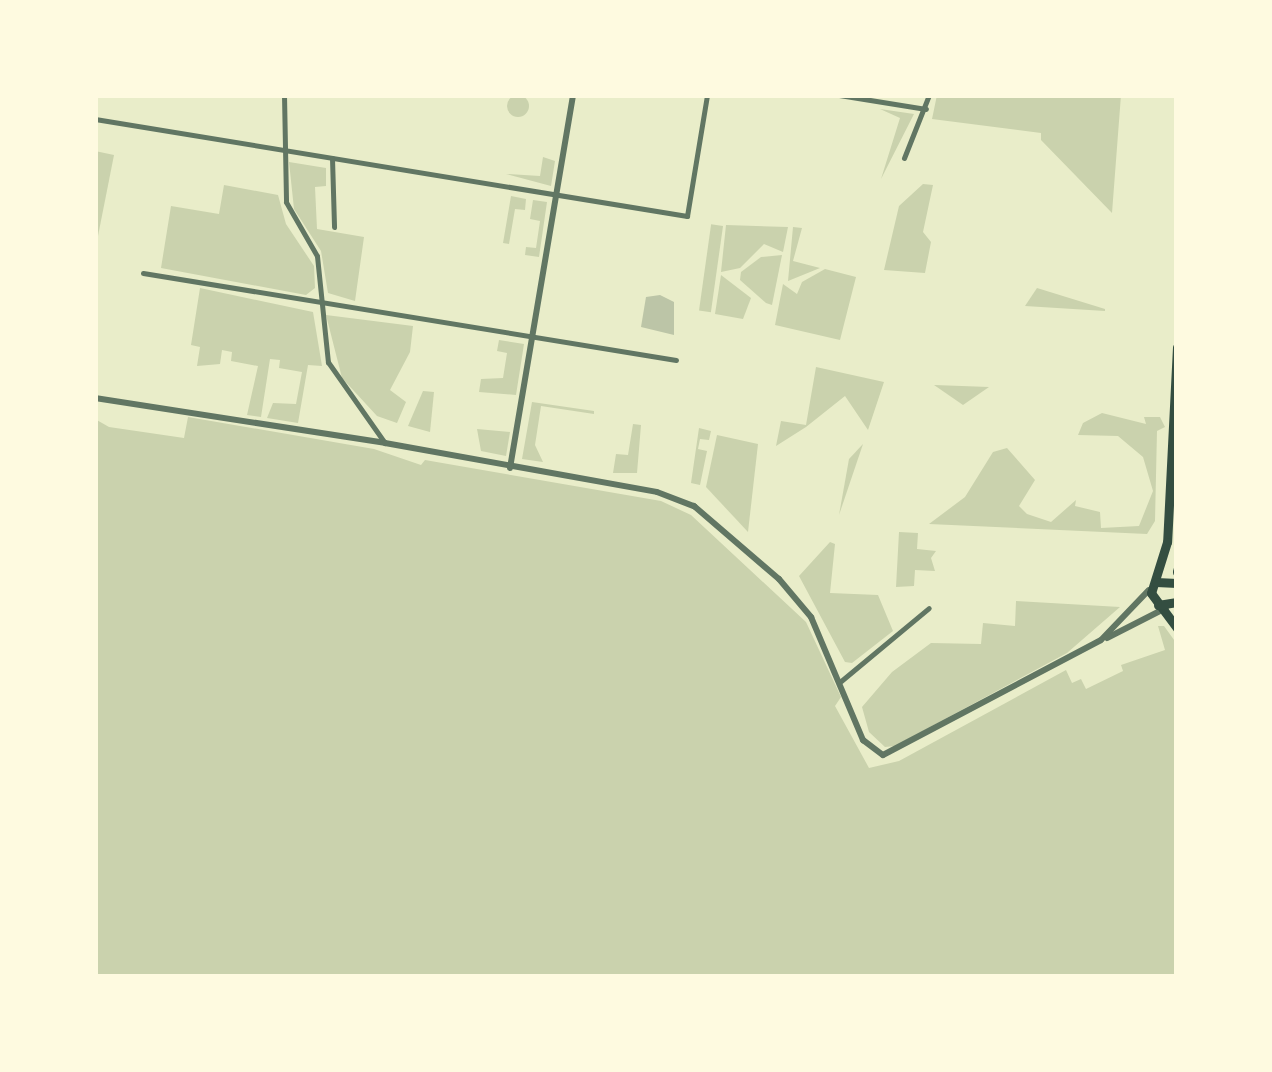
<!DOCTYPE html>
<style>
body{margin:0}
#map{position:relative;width:1272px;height:1072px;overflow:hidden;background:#e9edc9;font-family:"Fira Sans Condensed",sans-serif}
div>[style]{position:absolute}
.green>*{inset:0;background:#cad2ad;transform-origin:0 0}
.round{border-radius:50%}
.building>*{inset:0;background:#bcc5a7}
.minor>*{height:5px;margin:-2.5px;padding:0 2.5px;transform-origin:2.5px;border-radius:2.5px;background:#617663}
.tertiary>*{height:6px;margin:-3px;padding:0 3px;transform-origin:3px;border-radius:3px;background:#617663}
.primary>*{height:9px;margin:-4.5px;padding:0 4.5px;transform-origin:4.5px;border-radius:4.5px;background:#344e41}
span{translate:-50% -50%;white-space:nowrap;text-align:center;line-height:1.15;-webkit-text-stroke:10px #fefae0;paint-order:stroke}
.frame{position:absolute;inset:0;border:98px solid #fefae0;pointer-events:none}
</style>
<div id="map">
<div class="green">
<div class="round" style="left:507px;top:95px;width:22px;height:22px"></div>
<div style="clip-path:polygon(937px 95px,1121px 95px,1112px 213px,1041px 140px,1041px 133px,932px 119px)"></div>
<div style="clip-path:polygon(880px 109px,914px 114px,881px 179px,900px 118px)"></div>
<div style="clip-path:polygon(95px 151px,114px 155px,95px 251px)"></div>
<div style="clip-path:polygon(543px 157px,555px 161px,551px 186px,506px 174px,540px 176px)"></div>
<div style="clip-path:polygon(289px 162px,326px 168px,326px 186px,315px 187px,317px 229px,364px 237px,355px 301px,328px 293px,321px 251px,294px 209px)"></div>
<div style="clip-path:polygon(923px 184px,933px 185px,923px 232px,931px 242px,925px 273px,884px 270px,899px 206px)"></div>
<div style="clip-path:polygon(224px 185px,278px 195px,286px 224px,314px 266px,315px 288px,306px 295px,161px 268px,171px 206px,219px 214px)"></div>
<div style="clip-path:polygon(511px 196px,526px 199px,525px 210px,515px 209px,509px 244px,503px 243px)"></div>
<div style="clip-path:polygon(533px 200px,547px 202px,539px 257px,525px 255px,526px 247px,536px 248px,540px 221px,530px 219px)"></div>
<div style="clip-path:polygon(726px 225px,788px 227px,783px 252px,764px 244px,740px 268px,721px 272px)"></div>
<div style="left:723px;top:226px;width:87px;height:12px;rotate:98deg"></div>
<div style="clip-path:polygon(793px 227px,802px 228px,793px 261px,820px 268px,788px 281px)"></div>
<div style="clip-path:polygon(782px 255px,772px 305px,766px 303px,740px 280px,741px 272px,761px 257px)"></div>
<div style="clip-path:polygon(825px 269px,856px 277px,840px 340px,775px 325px,783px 284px,797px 294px,802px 282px)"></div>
<div style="clip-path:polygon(721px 275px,751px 298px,743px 319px,715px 314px)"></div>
<div style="clip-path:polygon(200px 288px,313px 312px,322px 366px,308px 365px,298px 423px,267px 418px,273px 403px,296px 404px,302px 372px,279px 368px,280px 360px,270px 359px,261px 417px,247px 415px,258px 366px,231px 361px,232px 352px,222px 350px,220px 364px,197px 366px,200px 347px,191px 345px)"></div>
<div style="clip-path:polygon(1037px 288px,1105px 309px,1105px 311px,1025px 306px)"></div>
<div style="clip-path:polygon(326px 315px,413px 326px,410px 352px,390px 390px,406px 402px,397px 423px,377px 416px,342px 378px)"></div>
<div style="clip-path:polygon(499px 340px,524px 344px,516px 395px,479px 392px,481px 379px,503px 378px,507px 353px,497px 351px)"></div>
<div style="clip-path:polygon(816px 367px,884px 382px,868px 430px,845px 396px,806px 427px,776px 446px,781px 421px,806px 425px)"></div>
<div style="clip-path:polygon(934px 385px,989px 387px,963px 405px)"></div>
<div style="clip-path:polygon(423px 391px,434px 392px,430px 432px,408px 426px)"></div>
<div style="clip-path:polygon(532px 402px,594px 411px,594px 414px,541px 406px,535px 445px,543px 462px,522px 459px)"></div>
<div style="clip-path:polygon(1102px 413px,1146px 424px,1144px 417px,1160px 417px,1165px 427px,1157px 431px,1155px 521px,1147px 534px,929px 524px,965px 497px,993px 452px,1007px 448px,1035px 480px,1019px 506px,1027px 514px,1051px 522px,1076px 500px,1075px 506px,1100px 512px,1101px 528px,1139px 526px,1153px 491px,1143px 457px,1118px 436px,1078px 435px,1083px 423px)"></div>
<div style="clip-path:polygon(188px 417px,374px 449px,421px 465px,425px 460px,661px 501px,691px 515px,806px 622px,841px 697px,835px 706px,869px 768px,899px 761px,1066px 670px,1072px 683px,1081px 679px,1086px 689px,1123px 671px,1121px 665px,1165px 650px,1158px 626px,1164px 626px,1177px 644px,1177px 977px,95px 977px,95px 419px,109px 427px,184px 438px)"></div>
<div style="clip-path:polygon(633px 424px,641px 425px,637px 473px,613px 473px,616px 454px,628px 455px)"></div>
<div style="clip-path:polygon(699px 428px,711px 431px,709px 440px,700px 439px,698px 449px,707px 451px,700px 485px,691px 483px)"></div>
<div style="clip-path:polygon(477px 429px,510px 432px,506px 456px,481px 451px)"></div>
<div style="clip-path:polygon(717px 435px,758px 444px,748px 532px,706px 487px)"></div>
<div style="clip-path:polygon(863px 444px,839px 515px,849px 459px)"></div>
<div style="clip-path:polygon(899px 532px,918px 533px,917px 549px,936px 551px,931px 558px,935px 571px,915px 570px,914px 586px,896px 587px)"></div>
<div style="clip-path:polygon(830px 542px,835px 544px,830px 593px,878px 595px,893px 631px,852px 663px,845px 662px,799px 576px)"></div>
<div style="clip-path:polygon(1016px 601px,1120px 607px,1067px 653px,895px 746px,885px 747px,869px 732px,862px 707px,892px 672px,931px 643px,981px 644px,983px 623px,1015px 626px)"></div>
</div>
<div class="building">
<div style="clip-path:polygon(660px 295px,674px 302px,674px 335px,641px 327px,646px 297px)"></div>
</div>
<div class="minor">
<div style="left:284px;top:95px;width:107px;rotate:88.9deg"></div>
<div style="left:286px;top:202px;width:62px;rotate:60.1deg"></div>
<div style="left:317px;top:256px;width:107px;rotate:84.1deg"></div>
<div style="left:328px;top:362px;width:99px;rotate:54.9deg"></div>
<div style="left:839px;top:95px;width:88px;rotate:9.1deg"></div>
<div style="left:95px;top:119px;width:600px;rotate:9.31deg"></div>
<div style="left:687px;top:216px;width:123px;rotate:-80.6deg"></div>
<div style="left:332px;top:158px;width:69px;rotate:88.3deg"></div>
<div style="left:904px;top:158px;width:68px;rotate:-68.4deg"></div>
<div style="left:143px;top:273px;width:540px;rotate:9.27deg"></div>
<div style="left:841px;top:681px;width:114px;rotate:-39.7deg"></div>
</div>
<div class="tertiary">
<div style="left:95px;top:398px;width:293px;rotate:8.8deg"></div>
<div style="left:385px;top:443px;width:276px;rotate:10.2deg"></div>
<div style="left:657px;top:492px;width:40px;rotate:21deg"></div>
<div style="left:694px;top:506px;width:112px;rotate:40.7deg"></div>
<div style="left:779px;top:579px;width:50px;rotate:49.9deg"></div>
<div style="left:811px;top:617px;width:134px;rotate:67.1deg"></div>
<div style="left:863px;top:740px;width:25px;rotate:37deg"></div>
<div style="left:883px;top:755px;width:246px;rotate:-27.8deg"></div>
<div style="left:1101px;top:640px;width:69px;rotate:-46.2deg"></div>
<div style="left:510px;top:468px;width:378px;rotate:-80.4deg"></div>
<div style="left:1107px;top:638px;width:66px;rotate:-27deg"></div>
</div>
<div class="primary">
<div style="left:1177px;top:347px;width:195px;rotate:92.9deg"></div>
<div style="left:1167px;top:542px;width:53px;rotate:107.4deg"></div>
<div style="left:1151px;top:593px;width:44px;rotate:53.4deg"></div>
<div style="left:1177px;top:571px;width:1px;rotate:90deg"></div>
<div style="left:1156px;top:582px;width:21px;rotate:3deg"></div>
<div style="left:1158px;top:605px;width:19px;rotate:-9deg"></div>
</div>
<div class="frame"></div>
</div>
